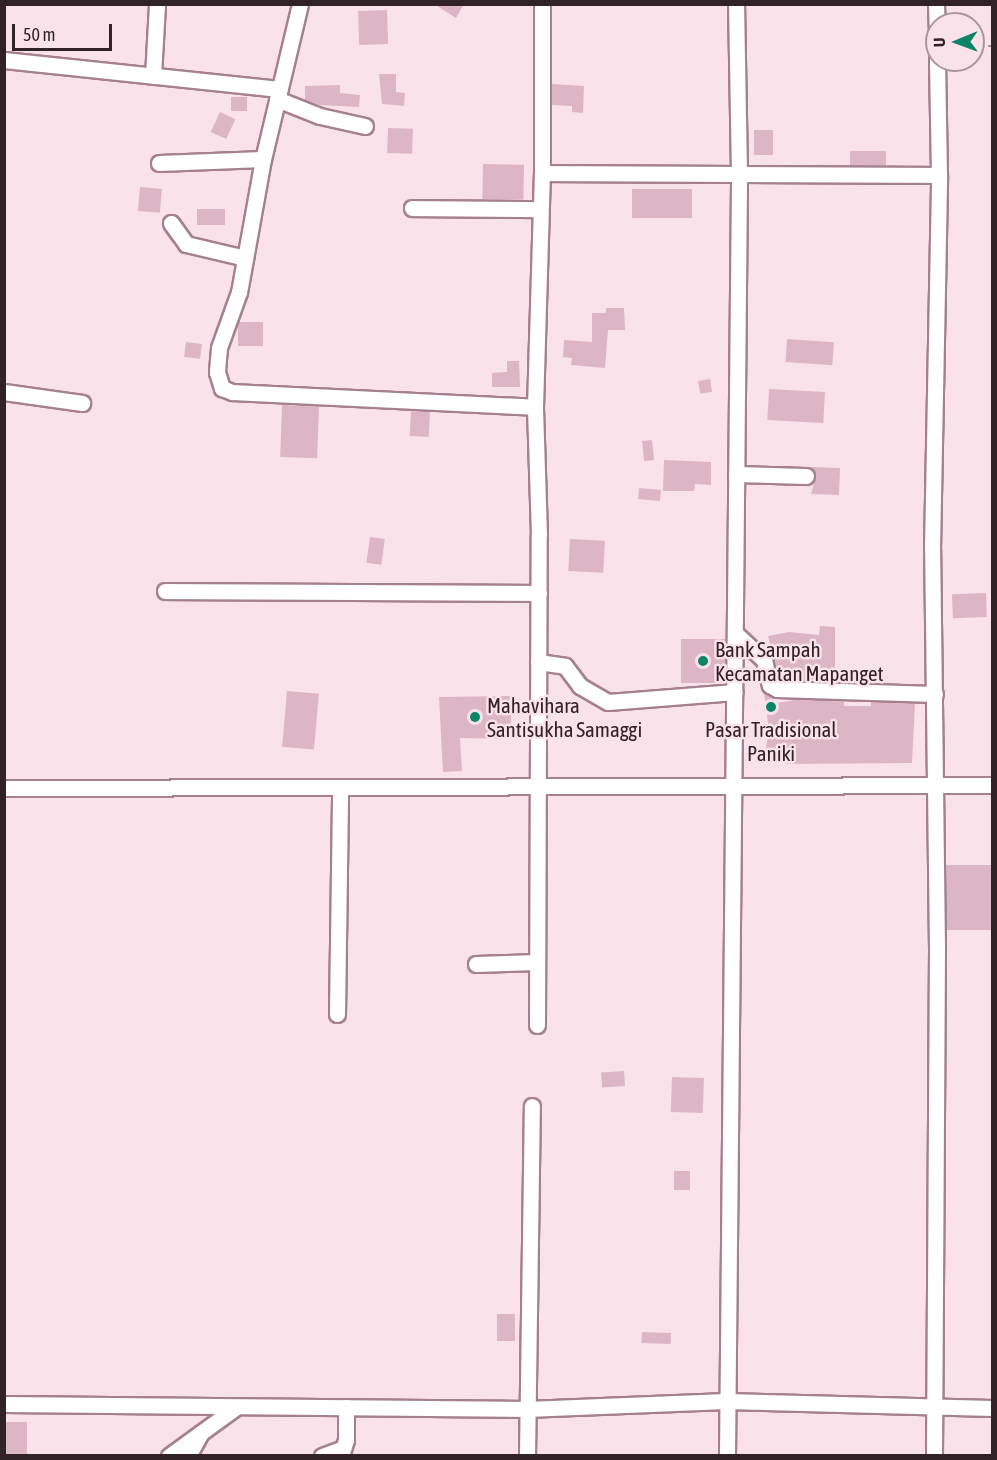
<!DOCTYPE html>
<style>
body{margin:0}
#map{position:relative;width:997px;height:1460px;overflow:hidden;background:#fae2eb;font-family:"Asap Condensed",sans-serif}
div>[style]{position:absolute}
.building>*{inset:0;background:#dcb6c5;transform-origin:0 0}
.path>*{height:2px;margin-top:-1px;transform-origin:0;background:repeating-linear-gradient(90deg,#aa959d 0 3px,transparent 0 7.5px)}
.roads{filter:drop-shadow(2px 0 #a58190) drop-shadow(-2px 0 #a58190) drop-shadow(0 2px #a58190) drop-shadow(0 -2px #a58190)}
.minor>*{height:15px;margin:-7.5px;padding:0 7.5px;transform-origin:7.5px;border-radius:7.5px;background:#fff}
.dots>*{width:16px;height:16px;translate:-50% -50%;box-sizing:border-box;border:3px solid #fae2eb;border-radius:50%}
span{translate:-50% -50%;white-space:nowrap;text-align:center;line-height:1.15;-webkit-text-stroke:5px #fae2eb;paint-order:stroke}
.poi-label{font-size:21px;color:#312228}
.left{translate:0 -50%;text-align:left}
.frame{position:absolute;inset:0;border:6px solid #312228;pointer-events:none}
.north{position:absolute;left:925px;top:12px;width:60px;height:60px;box-sizing:border-box;background:#fae2eb;border:2px solid #aa959d;border-radius:50%;rotate:269deg;font-size:16px;font-weight:700;line-height:24px;text-align:center;color:#312228}
.north::after{content:'';display:block;margin:auto;width:21px;height:27px;background:#0b8566;clip-path:polygon(50% 0,100% 100%,50% 72%,0 100%)}
.scale{position:absolute;left:12px;top:24px;width:100px;height:27px;box-sizing:border-box;border:3px solid #312228;border-top:0;padding-left:8px;font-size:18px;line-height:21px;white-space:nowrap;color:#312228;-webkit-text-stroke:4px #fae2eb;paint-order:stroke}
</style>
<div id="map">
<div class="building">
<div style="clip-path:polygon(434px 4px,464px 4px,456px 18px)"></div>
<div style="left:387px;top:10px;width:34px;height:29px;rotate:88deg"></div>
<div style="clip-path:polygon(379px 74px,396px 74px,396px 92px,405px 93px,404px 106px,382px 104px)"></div>
<div style="clip-path:polygon(552px 84px,584px 86px,583px 113px,572px 112px,572px 106px,552px 105px)"></div>
<div style="clip-path:polygon(340px 85px,340px 93px,360px 95px,359px 107px,320px 105px,305px 100px,305px 86px)"></div>
<div style="left:231px;top:97px;width:16px;height:14px"></div>
<div style="left:220px;top:112px;width:17px;height:22px;rotate:25deg"></div>
<div style="left:388px;top:128px;width:25px;height:25px;rotate:2deg"></div>
<div style="left:754px;top:130px;width:19px;height:25px"></div>
<div style="left:886px;top:151px;width:14px;height:36px;rotate:90deg"></div>
<div style="left:483px;top:164px;width:41px;height:35px;rotate:1deg"></div>
<div style="left:140px;top:187px;width:22px;height:24px;rotate:5deg"></div>
<div style="left:692px;top:189px;width:29px;height:60px;rotate:90deg"></div>
<div style="left:225px;top:209px;width:16px;height:28px;rotate:90deg"></div>
<div style="clip-path:polygon(606px 308px,624px 308px,625px 330px,608px 330px,605px 368px,571px 365px,572px 358px,563px 357px,564px 340px,592px 342px,592px 313px,606px 313px)"></div>
<div style="left:263px;top:322px;width:24px;height:25px;rotate:90deg"></div>
<div style="left:787px;top:339px;width:47px;height:23px;rotate:4deg"></div>
<div style="left:186px;top:342px;width:16px;height:15px;rotate:7deg"></div>
<div style="clip-path:polygon(507px 361px,519px 361px,520px 387px,492px 387px,492px 373px,507px 372px)"></div>
<div style="left:710px;top:379px;width:13px;height:12px;rotate:81deg"></div>
<div style="left:769px;top:389px;width:56px;height:31px;rotate:3deg"></div>
<div style="left:282px;top:405px;width:37px;height:52px;rotate:2deg"></div>
<div style="left:411px;top:411px;width:19px;height:25px;rotate:3deg"></div>
<div style="left:652px;top:440px;width:20px;height:10px;rotate:84deg"></div>
<div style="clip-path:polygon(664px 460px,711px 462px,711px 485px,695px 484px,694px 491px,663px 491px)"></div>
<div style="clip-path:polygon(812px 467px,840px 468px,839px 495px,811px 494px,816px 477px)"></div>
<div style="left:639px;top:488px;width:22px;height:11px;rotate:5deg"></div>
<div style="left:370px;top:537px;width:15px;height:26px;rotate:8deg"></div>
<div style="left:570px;top:539px;width:35px;height:32px;rotate:3deg"></div>
<div style="left:986px;top:593px;width:24px;height:34px;rotate:88deg"></div>
<div style="clip-path:polygon(820px 626px,835px 627px,835px 679px,801px 680px,801px 676px,786px 675px,787px 668px,776px 669px,768px 636px,789px 632px,819px 635px)"></div>
<div style="left:681px;top:639px;width:44px;height:44px"></div>
<div style="left:287px;top:691px;width:32px;height:56px;rotate:5deg"></div>
<div style="clip-path:polygon(764px 692px,777px 703px,801px 699px,844px 701px,844px 706px,871px 706px,871px 702px,915px 703px,912px 763px,786px 764px,785px 756px,765px 753px,769px 731px)"></div>
<div style="clip-path:polygon(510px 696px,512px 739px,460px 738px,462px 771px,443px 772px,439px 697px)"></div>
<div style="left:946px;top:865px;width:47px;height:65px"></div>
<div style="left:624px;top:1071px;width:15px;height:23px;rotate:86deg"></div>
<div style="left:672px;top:1077px;width:32px;height:35px;rotate:2deg"></div>
<div style="left:674px;top:1171px;width:16px;height:19px"></div>
<div style="left:497px;top:1314px;width:18px;height:27px"></div>
<div style="left:642px;top:1332px;width:29px;height:11px;rotate:2deg"></div>
<div style="left:4px;top:1422px;width:23px;height:33px"></div>
</div>
<div class="path">
<div style="left:973px;top:46px;width:19px"></div>
</div>
<div class="roads">
<div class="minor">
<div style="left:300px;top:4px;width:159px;rotate:103.4deg"></div>
<div style="left:263px;top:159px;width:135px;rotate:100.2deg"></div>
<div style="left:239px;top:292px;width:59px;rotate:109.7deg"></div>
<div style="left:219px;top:348px;width:24px;rotate:95deg"></div>
<div style="left:217px;top:372px;width:17px;rotate:73deg"></div>
<div style="left:222px;top:388px;width:11px;rotate:22deg"></div>
<div style="left:232px;top:392px;width:303px;rotate:2.8deg"></div>
<div style="left:542px;top:4px;width:169px;rotate:90deg"></div>
<div style="left:542px;top:173px;width:397px;rotate:0.3deg"></div>
<div style="left:939px;top:175px;width:115px;rotate:-91deg"></div>
<div style="left:936px;top:4px;width:34px;rotate:88deg"></div>
<div style="left:4px;top:60px;width:277px;rotate:6deg"></div>
<div style="left:153px;top:76px;width:72px;rotate:-86.8deg"></div>
<div style="left:277px;top:99px;width:46px;rotate:21.6deg"></div>
<div style="left:320px;top:116px;width:46px;rotate:12.5deg"></div>
<div style="left:159px;top:163px;width:104px;rotate:-2.2deg"></div>
<div style="left:412px;top:208px;width:127px;rotate:0.5deg"></div>
<div style="left:171px;top:223px;width:26px;rotate:54deg"></div>
<div style="left:186px;top:244px;width:61px;rotate:13.3deg"></div>
<div style="left:4px;top:392px;width:79px;rotate:8deg"></div>
<div style="left:736px;top:474px;width:70px;rotate:1.6deg"></div>
<div style="left:165px;top:591px;width:374px;rotate:0.3deg"></div>
<div style="left:735px;top:633px;width:40px;rotate:43deg"></div>
<div style="left:764px;top:660px;width:26px;rotate:77deg"></div>
<div style="left:770px;top:685px;width:8px;rotate:30deg"></div>
<div style="left:777px;top:689px;width:158px;rotate:1.8deg"></div>
<div style="left:538px;top:662px;width:27px;rotate:8deg"></div>
<div style="left:565px;top:666px;width:25px;rotate:53deg"></div>
<div style="left:580px;top:686px;width:32px;rotate:30deg"></div>
<div style="left:608px;top:702px;width:127px;rotate:-4.5deg"></div>
<div style="left:4px;top:788px;width:988px;rotate:-0.17deg"></div>
<div style="left:476px;top:964px;width:61px;rotate:-1.9deg"></div>
<div style="left:337px;top:1014px;width:224px;rotate:-89.2deg"></div>
<div style="left:537px;top:1025px;width:490px;rotate:-89.8deg"></div>
<div style="left:539px;top:535px;width:128px;rotate:-91.8deg"></div>
<div style="left:535px;top:407px;width:234px;rotate:-88.3deg"></div>
<div style="left:4px;top:1404px;width:522px;rotate:0.55deg"></div>
<div style="left:526px;top:1409px;width:200px;rotate:-2.3deg"></div>
<div style="left:726px;top:1401px;width:266px;rotate:1.5deg"></div>
<div style="left:169px;top:1456px;width:82px;rotate:-36deg"></div>
<div style="left:188px;top:1456px;width:26px;rotate:-61deg"></div>
<div style="left:322px;top:1456px;width:20px;rotate:-20deg"></div>
<div style="left:341px;top:1456px;width:17px;rotate:-73deg"></div>
<div style="left:346px;top:1440px;width:33px;rotate:-90deg"></div>
<div style="left:527px;top:1456px;width:350px;rotate:-89.2deg"></div>
<div style="left:727px;top:1456px;width:1283px;rotate:-89.46deg"></div>
<div style="left:739px;top:173px;width:169px;rotate:-91deg"></div>
<div style="left:934px;top:1456px;width:508px;rotate:-89.66deg"></div>
<div style="left:937px;top:948px;width:399px;rotate:-90.7deg"></div>
<div style="left:932px;top:549px;width:374px;rotate:-88.9deg"></div>
</div>
</div>
<div class="dots">
<div style="left:703px;top:661px;background:#0b8566"></div>
<div style="left:771px;top:707px;background:#0b8566"></div>
<div style="left:475px;top:717px;background:#0b8566"></div>
</div>
<div class="poi-label">
<span class="left" style="left:715px;top:661px">Bank Sampah<br>Kecamatan Mapanget</span>
<span class="left" style="left:487px;top:717px">Mahavihara<br>Santisukha Samaggi</span>
<span style="left:771px;top:741px">Pasar Tradisional<br>Paniki</span>
</div>
<div class="frame"></div>
<div class="north">U</div>
<div class="scale">50 m</div>
</div>
